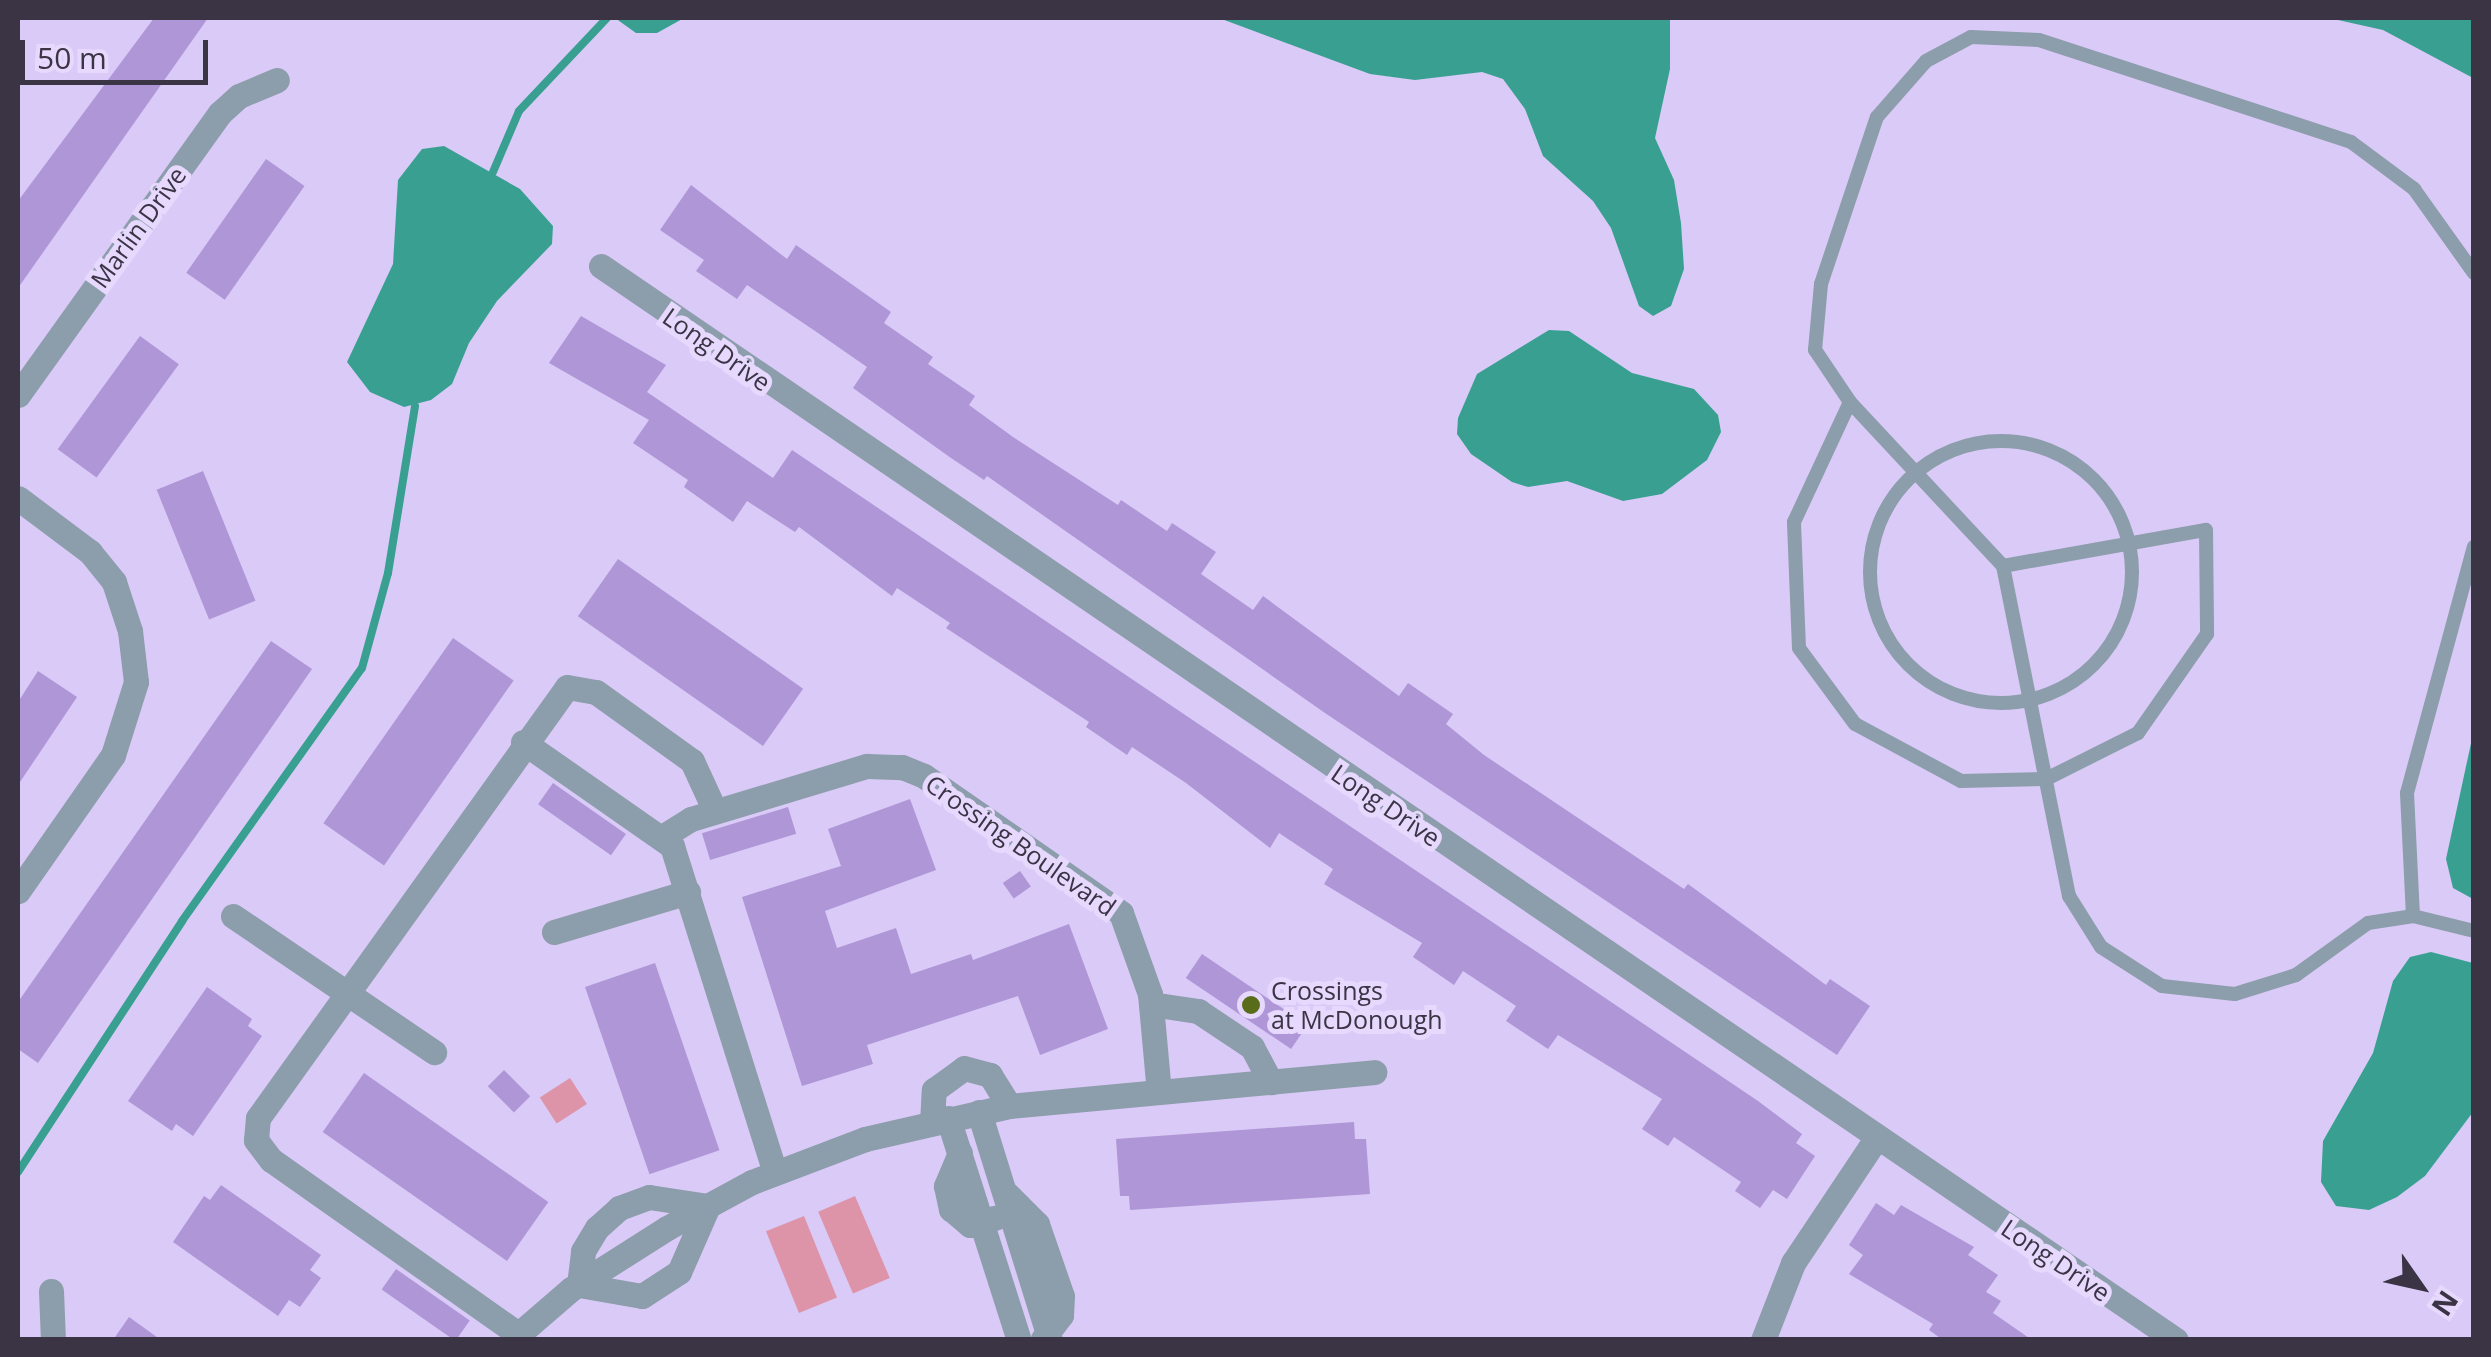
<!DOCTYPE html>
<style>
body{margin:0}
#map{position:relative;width:2491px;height:1357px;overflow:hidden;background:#dacaf7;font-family:"Open Sans",sans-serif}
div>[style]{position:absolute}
.green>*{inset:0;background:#de94a8;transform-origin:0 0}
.water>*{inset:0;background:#39a091}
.stream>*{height:8px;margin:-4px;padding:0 4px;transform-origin:4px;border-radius:4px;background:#39a091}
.building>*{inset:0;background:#af96d7;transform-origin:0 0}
.service>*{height:14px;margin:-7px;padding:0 7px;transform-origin:7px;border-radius:7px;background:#8c9dab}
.service>.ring{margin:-7px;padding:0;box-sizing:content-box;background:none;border:14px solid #8c9dab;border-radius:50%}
.minor>*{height:25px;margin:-12.5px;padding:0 12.5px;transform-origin:12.5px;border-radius:12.5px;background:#8c9dab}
.dots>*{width:28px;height:28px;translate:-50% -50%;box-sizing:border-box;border:5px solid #e6d9fd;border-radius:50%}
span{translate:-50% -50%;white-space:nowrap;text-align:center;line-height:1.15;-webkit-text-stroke:10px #e6d9fd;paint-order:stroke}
.street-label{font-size:25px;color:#3a3445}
.poi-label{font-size:25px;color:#3a3445}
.left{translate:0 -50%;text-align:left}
.frame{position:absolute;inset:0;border:20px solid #3a3445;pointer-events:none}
.north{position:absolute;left:2371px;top:1237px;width:100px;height:100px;-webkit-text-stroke:8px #e6d9fd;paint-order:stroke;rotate:124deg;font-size:28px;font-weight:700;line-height:40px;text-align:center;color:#3a3445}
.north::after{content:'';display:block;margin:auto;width:35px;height:45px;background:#3a3445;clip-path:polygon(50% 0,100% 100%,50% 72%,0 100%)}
.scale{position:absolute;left:20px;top:40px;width:188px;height:45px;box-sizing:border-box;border:5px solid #3a3445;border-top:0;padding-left:12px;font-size:30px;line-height:35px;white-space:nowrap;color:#3a3445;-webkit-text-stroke:8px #e6d9fd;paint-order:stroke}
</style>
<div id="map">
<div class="green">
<div style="left:570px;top:1078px;width:31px;height:36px;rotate:57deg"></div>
<div style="left:855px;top:1196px;width:89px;height:40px;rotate:67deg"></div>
<div style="left:804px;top:1216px;width:88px;height:41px;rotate:68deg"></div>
</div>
<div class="water">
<div style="clip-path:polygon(615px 18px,684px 18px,657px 33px,636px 33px)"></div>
<div style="clip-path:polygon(1219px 18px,1670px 18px,1670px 69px,1655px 138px,1674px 180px,1681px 223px,1684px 269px,1671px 306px,1653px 316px,1639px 306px,1611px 228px,1593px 201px,1543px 156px,1525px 109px,1503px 79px,1482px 72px,1415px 80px,1370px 74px)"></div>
<div style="clip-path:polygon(2329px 18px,2473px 18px,2473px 78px,2383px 30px)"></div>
<div style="clip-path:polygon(444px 146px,520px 189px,553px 226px,552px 244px,497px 301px,469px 343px,452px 384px,431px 400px,404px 407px,370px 392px,347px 362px,393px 264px,398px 180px,422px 149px)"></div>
<div style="clip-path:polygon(1549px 330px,1569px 331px,1632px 373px,1694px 389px,1718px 415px,1721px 432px,1707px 460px,1662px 494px,1623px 501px,1567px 481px,1528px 487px,1512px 482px,1471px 454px,1457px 434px,1458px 418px,1477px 374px)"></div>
<div style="clip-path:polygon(2473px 734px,2473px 899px,2453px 888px,2446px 859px)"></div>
<div style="clip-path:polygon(2431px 952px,2473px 963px,2473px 1112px,2425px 1176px,2397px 1197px,2369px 1210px,2336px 1206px,2321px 1182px,2323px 1141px,2373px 1053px,2393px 981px,2410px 957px)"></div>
</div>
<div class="stream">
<div style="left:493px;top:172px;width:66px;rotate:-66.9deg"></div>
<div style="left:519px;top:111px;width:128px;rotate:-46.6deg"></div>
<div style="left:18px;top:1172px;width:300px;rotate:-56.8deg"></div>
<div style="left:182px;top:921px;width:310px;rotate:-54.6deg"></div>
<div style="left:362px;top:668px;width:98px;rotate:-74.7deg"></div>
<div style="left:388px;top:573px;width:169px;rotate:-80.8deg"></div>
</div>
<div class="building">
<div style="clip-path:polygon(154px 18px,208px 18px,18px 288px,18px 201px)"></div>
<div style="left:266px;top:159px;width:47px;height:139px;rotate:35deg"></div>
<div style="clip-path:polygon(691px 185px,787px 259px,796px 245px,891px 312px,884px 323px,933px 357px,928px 364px,975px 396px,969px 405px,1013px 437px,1118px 505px,1121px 500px,1167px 531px,1172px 523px,1216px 552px,1201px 574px,1253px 610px,1263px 596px,1399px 696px,1408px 683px,1453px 714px,1446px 724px,1484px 755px,1684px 889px,1688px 884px,1826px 985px,1830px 979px,1870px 1006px,1837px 1055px,1325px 713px,987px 476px,984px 480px,951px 458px,853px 388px,867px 367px,818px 333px,747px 285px,737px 299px,696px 271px,704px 260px,660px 230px)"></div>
<div style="clip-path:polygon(581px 316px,666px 365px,647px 392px,773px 478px,792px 450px,1758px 1101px,1802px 1134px,1796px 1143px,1815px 1156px,1787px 1199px,1773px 1190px,1760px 1208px,1735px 1191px,1741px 1182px,1674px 1137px,1668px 1146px,1642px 1129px,1662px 1099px,1558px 1035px,1548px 1049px,1506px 1021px,1516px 1006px,1463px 971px,1454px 985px,1413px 957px,1422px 943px,1324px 884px,1333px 869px,1279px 833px,1270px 848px,1186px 783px,1132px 747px,1127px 755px,1086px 727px,1089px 722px,946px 628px,950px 623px,897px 588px,892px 596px,799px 527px,795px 532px,747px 501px,733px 522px,684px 487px,688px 480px,633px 443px,649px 420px,549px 363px)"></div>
<div style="left:140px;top:336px;width:48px;height:140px;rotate:36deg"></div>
<div style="left:203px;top:471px;width:140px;height:50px;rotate:68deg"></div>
<div style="left:618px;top:559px;width:226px;height:70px;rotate:35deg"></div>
<div style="left:453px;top:638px;width:74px;height:226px;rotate:35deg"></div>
<div style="clip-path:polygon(271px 641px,312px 669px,38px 1063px,18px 1049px,18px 1002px)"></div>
<div style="clip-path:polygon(38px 671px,77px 697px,18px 785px,18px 702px)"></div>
<div style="left:553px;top:783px;width:89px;height:26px;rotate:35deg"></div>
<div style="clip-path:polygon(910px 799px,936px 870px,825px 911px,837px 948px,896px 928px,911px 974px,971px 954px,973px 960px,1069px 924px,1108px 1029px,1040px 1055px,1018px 996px,867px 1045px,873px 1064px,802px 1086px,742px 897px,841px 866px,828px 829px)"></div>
<div style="left:788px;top:807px;width:28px;height:90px;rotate:73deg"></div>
<div style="left:1020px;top:871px;width:19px;height:21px;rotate:55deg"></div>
<div style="left:1202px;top:954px;width:127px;height:29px;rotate:34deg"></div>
<div style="left:655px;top:963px;width:198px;height:74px;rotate:71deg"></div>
<div style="clip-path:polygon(207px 987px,252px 1019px,248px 1026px,262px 1036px,193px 1136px,176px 1124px,172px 1131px,128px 1101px)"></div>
<div style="left:504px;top:1070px;width:37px;height:23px;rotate:45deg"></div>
<div style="left:364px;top:1073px;width:225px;height:72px;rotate:35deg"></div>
<div style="clip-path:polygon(1354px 1122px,1355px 1139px,1366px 1139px,1370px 1194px,1130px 1210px,1129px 1196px,1120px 1196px,1116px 1139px)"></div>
<div style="clip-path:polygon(221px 1185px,321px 1255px,310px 1270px,321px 1278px,300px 1307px,289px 1300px,278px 1316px,173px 1242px,204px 1196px,210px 1200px)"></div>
<div style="clip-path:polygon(1876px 1203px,1894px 1215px,1901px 1205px,1974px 1247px,1968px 1255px,1998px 1275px,1986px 1292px,2001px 1301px,1993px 1313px,2032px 1340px,1943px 1340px,1929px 1330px,1933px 1324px,1849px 1274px,1863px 1255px,1849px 1245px)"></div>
<div style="left:396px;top:1269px;width:90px;height:25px;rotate:35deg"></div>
<div style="clip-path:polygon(129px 1317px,161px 1340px,113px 1340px)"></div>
</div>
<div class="service">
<div style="left:1850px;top:402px;width:224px;rotate:47deg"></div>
<div style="left:2003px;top:566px;width:337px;rotate:78.7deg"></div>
<div style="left:2069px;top:896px;width:60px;rotate:57.9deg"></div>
<div style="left:2101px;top:947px;width:72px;rotate:32.6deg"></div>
<div style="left:2162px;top:986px;width:73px;rotate:6.3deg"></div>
<div style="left:2235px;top:994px;width:64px;rotate:-17.3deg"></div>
<div style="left:2296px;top:975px;width:89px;rotate:-35.8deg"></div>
<div style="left:2368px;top:923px;width:46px;rotate:-8.8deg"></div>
<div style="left:2413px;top:916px;width:63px;rotate:13.8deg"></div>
<div class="ring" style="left:1870px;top:441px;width:248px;height:248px"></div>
<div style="left:2003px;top:566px;width:206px;rotate:-10.1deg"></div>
<div style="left:2206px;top:530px;width:104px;rotate:89.4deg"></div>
<div style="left:2207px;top:634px;width:121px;rotate:124.9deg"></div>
<div style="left:2138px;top:733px;width:103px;rotate:153.4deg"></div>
<div style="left:2046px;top:779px;width:85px;rotate:178.7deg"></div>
<div style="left:1961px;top:781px;width:120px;rotate:-151.7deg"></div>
<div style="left:1855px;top:724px;width:94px;rotate:-126.4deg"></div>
<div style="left:1799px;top:648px;width:126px;rotate:-92.3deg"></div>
<div style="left:1794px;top:522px;width:132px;rotate:-65deg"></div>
<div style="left:1850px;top:402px;width:63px;rotate:-123.9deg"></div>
<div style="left:1815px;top:350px;width:66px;rotate:-84.8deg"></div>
<div style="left:1821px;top:284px;width:176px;rotate:-71.5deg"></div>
<div style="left:1877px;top:117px;width:74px;rotate:-48.8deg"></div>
<div style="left:1926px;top:61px;width:51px;rotate:-28.1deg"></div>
<div style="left:1971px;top:37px;width:68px;rotate:2.5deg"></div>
<div style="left:2039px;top:40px;width:328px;rotate:18.1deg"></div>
<div style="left:2351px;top:142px;width:79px;rotate:36.7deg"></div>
<div style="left:2414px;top:189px;width:103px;rotate:54.5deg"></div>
<div style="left:2413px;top:916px;width:123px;rotate:-92.8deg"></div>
<div style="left:2407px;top:793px;width:255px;rotate:-74.8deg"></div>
</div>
<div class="minor">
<div style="left:601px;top:266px;width:1906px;rotate:34.29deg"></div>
<div style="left:18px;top:395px;width:347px;rotate:-54.4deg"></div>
<div style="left:220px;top:113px;width:25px;rotate:-42deg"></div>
<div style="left:239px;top:96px;width:41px;rotate:-22.8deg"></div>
<div style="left:18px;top:498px;width:90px;rotate:36.9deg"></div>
<div style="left:90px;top:552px;width:38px;rotate:51deg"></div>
<div style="left:114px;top:582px;width:52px;rotate:71.9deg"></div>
<div style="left:130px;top:631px;width:51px;rotate:83.3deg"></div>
<div style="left:136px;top:682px;width:77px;rotate:107.5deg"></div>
<div style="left:113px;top:755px;width:166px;rotate:124.9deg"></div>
<div style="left:523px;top:742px;width:182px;rotate:34.9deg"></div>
<div style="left:672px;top:846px;width:342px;rotate:72.5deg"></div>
<div style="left:662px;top:837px;width:34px;rotate:-32deg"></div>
<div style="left:691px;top:819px;width:184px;rotate:-16.8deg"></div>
<div style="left:867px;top:766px;width:35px;rotate:2deg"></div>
<div style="left:902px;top:767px;width:24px;rotate:22deg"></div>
<div style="left:924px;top:776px;width:240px;rotate:34.8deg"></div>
<div style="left:1121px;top:913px;width:86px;rotate:70.3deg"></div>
<div style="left:1150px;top:994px;width:98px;rotate:84.8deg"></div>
<div style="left:233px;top:916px;width:243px;rotate:34.1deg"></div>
<div style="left:554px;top:932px;width:140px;rotate:-16.6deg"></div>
<div style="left:1151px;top:1004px;width:48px;rotate:8.5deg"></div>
<div style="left:1198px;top:1011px;width:65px;rotate:33.7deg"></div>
<div style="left:1252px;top:1047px;width:40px;rotate:62deg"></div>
<div style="left:979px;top:1112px;width:239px;rotate:72.7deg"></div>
<div style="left:948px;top:1118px;width:233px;rotate:72.3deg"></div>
<div style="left:932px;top:1123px;width:33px;rotate:-87deg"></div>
<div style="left:934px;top:1090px;width:37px;rotate:-36deg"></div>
<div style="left:964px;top:1068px;width:27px;rotate:15deg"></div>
<div style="left:990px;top:1075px;width:36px;rotate:58deg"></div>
<div style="left:960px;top:1153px;width:36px;rotate:113deg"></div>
<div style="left:946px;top:1186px;width:24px;rotate:78deg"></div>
<div style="left:951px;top:1209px;width:25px;rotate:40deg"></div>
<div style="left:970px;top:1225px;width:26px;rotate:-16deg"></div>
<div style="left:1006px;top:1193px;width:44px;rotate:45deg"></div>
<div style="left:1037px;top:1224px;width:76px;rotate:70.9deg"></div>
<div style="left:1062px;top:1296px;width:19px;rotate:93deg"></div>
<div style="left:1061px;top:1315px;width:30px;rotate:127deg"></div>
<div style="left:649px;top:1197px;width:60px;rotate:8.7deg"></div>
<div style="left:708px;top:1206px;width:72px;rotate:113.7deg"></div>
<div style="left:679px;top:1272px;width:44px;rotate:147deg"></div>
<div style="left:642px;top:1296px;width:64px;rotate:-170.1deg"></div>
<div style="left:579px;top:1285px;width:34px;rotate:-83deg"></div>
<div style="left:583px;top:1251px;width:27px;rotate:-59deg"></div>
<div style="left:597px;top:1228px;width:30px;rotate:-42deg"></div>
<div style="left:619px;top:1208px;width:32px;rotate:-20deg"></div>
<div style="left:51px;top:1291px;width:49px;rotate:87.7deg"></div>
<div style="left:518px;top:1334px;width:302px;rotate:-144.8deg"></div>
<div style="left:271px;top:1160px;width:25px;rotate:-127deg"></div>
<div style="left:256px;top:1140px;width:22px;rotate:-85deg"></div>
<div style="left:258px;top:1118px;width:530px;rotate:-54.36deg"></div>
<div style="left:567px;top:687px;width:29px;rotate:10deg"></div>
<div style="left:596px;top:692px;width:118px;rotate:35.7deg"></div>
<div style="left:692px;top:761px;width:55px;rotate:65.3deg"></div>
<div style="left:512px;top:1340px;width:78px;rotate:-40.8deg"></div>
<div style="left:571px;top:1289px;width:114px;rotate:-32.4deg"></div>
<div style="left:667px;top:1228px;width:97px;rotate:-28.4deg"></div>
<div style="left:752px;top:1182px;width:121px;rotate:-20.8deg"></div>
<div style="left:865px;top:1139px;width:148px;rotate:-12.9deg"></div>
<div style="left:1009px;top:1106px;width:367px;rotate:-5.3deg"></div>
<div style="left:1763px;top:1340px;width:83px;rotate:-68.7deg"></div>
<div style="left:1793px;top:1263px;width:148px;rotate:-56.3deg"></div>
</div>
<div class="dots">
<div style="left:1251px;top:1005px;background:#596c19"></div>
</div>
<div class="street-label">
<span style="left:138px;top:227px;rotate:-54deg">Marlin Drive</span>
<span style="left:717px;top:349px;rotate:35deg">Long Drive</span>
<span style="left:1386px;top:805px;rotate:34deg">Long Drive</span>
<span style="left:1021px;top:845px;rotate:35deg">Crossing Boulevard</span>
<span style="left:2056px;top:1260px;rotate:34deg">Long Drive</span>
</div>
<div class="poi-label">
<span class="left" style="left:1271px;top:1005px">Crossings<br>at McDonough</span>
</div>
<div class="frame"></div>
<div class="north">N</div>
<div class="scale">50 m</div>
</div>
